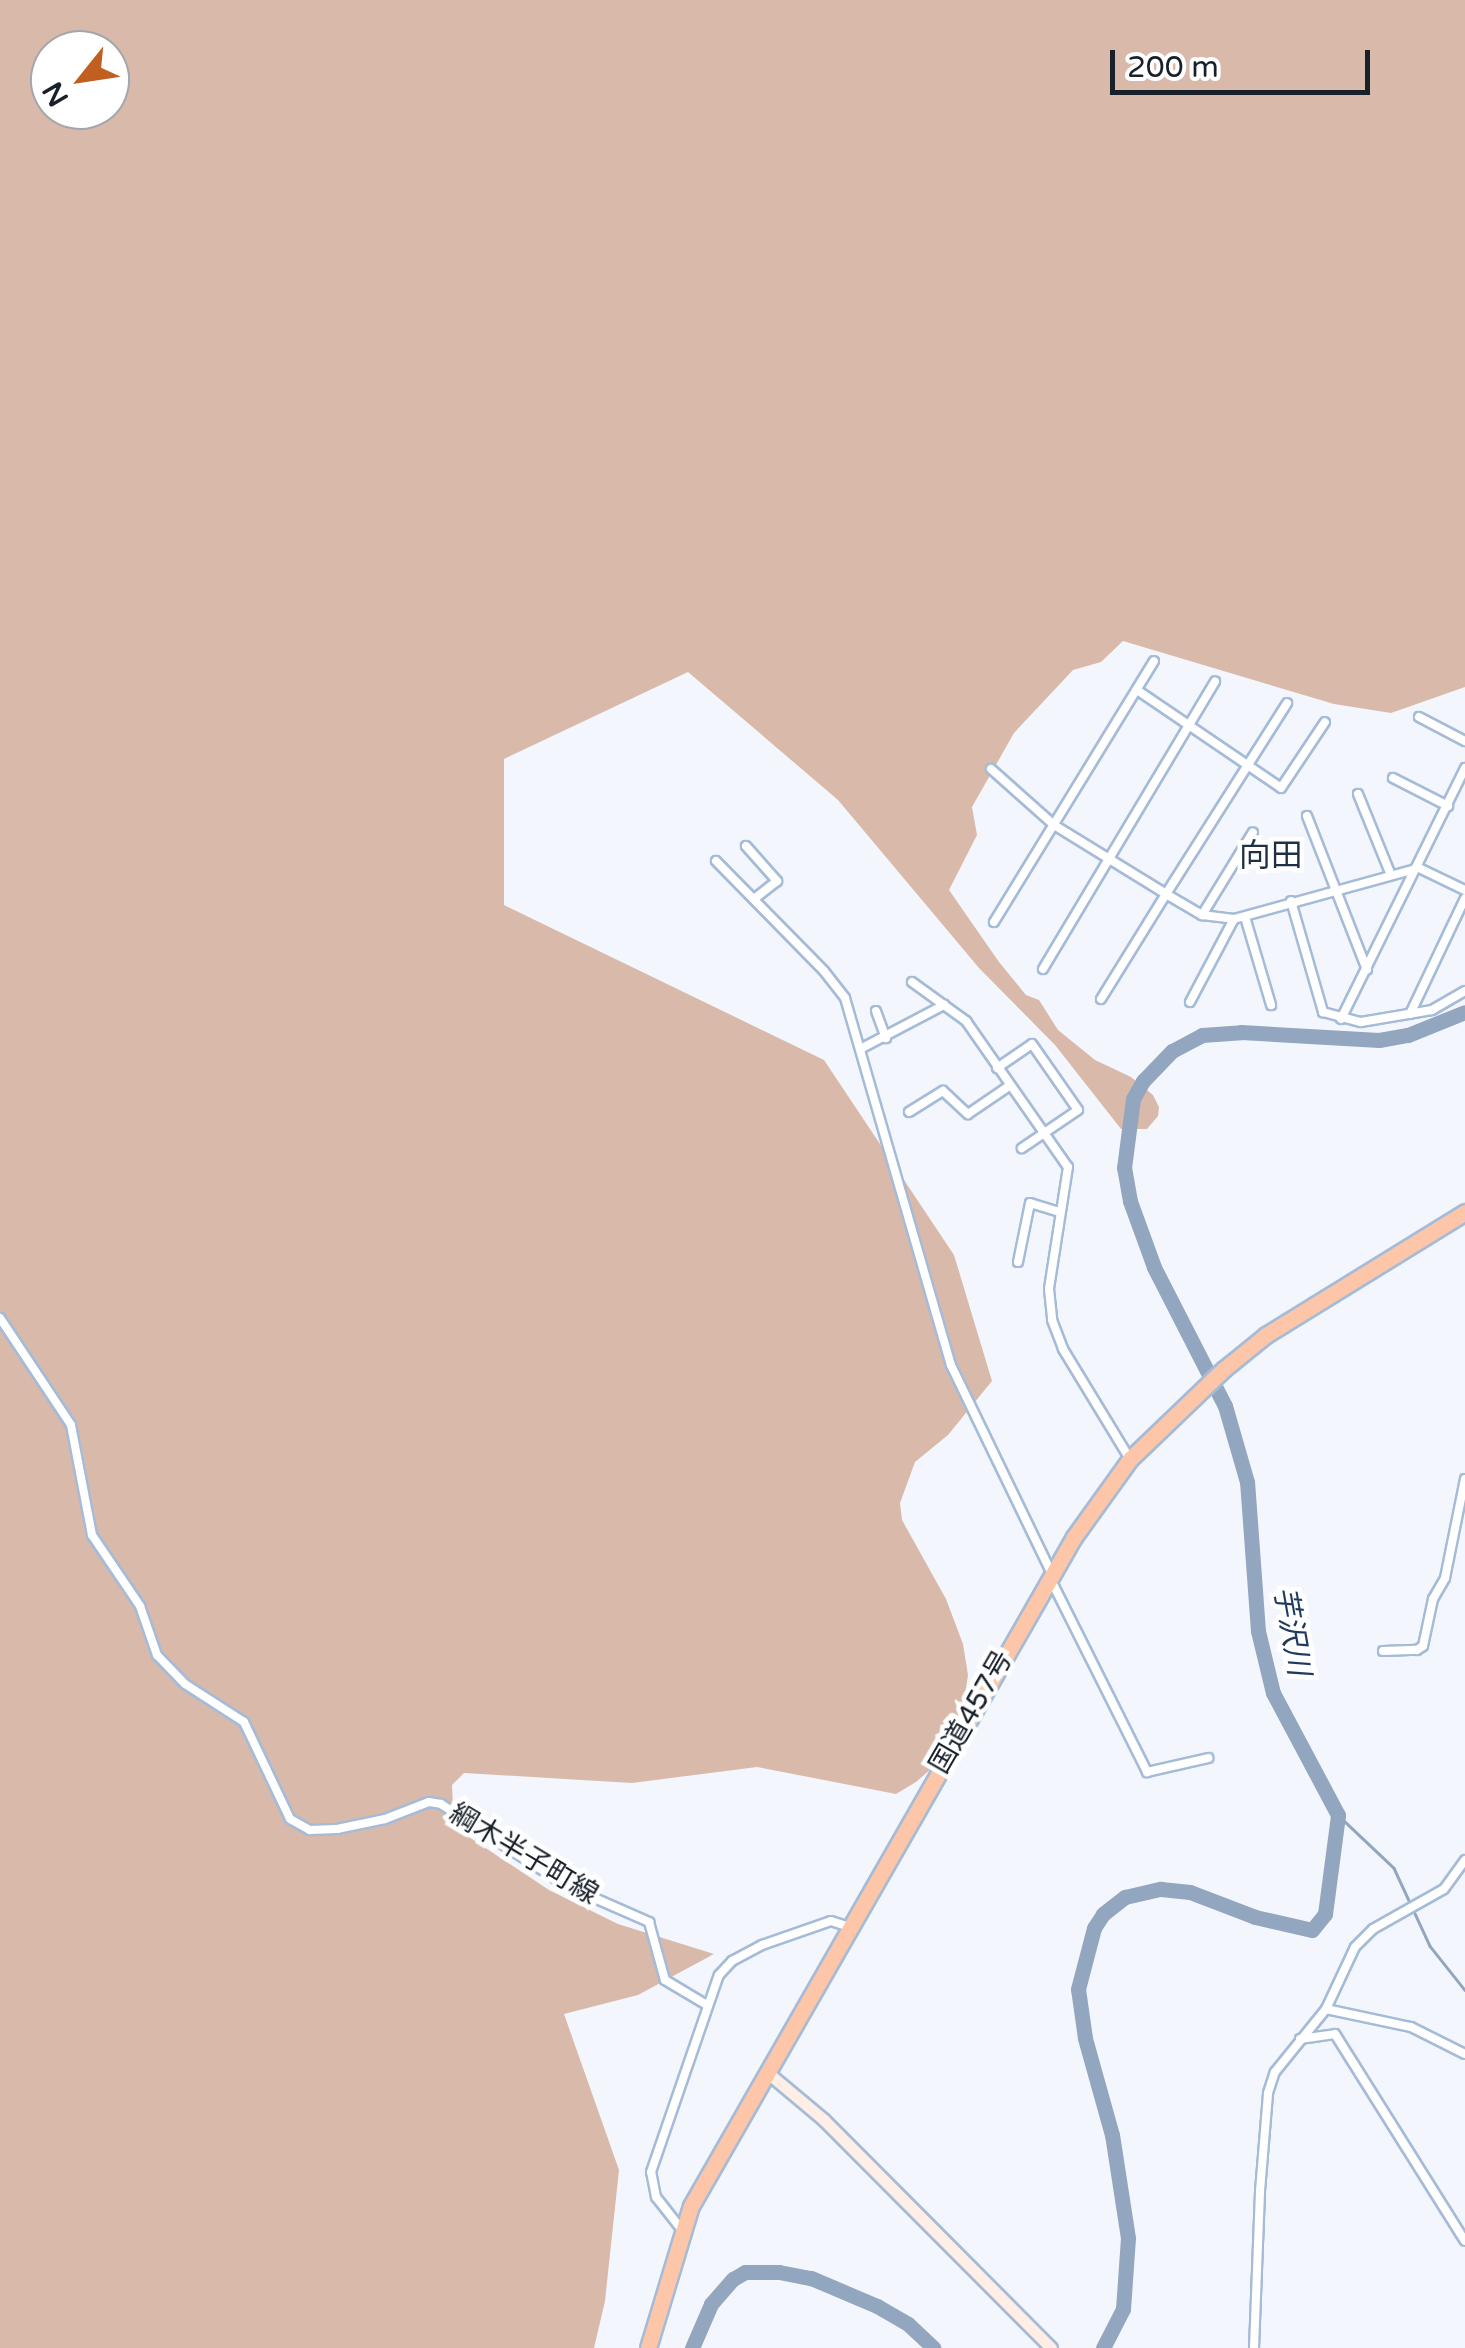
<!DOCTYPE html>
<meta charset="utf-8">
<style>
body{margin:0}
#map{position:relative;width:1465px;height:2348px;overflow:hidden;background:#f3f7fd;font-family:"Varela Round","Noto Sans JP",sans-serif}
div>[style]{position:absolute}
.forest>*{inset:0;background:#d9baaa}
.stream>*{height:2.5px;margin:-1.25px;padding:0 1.25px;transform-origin:1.25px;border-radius:1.25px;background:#93a6bf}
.river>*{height:15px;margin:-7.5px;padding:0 7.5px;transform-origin:7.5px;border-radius:7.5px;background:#93a6bf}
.roads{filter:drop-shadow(2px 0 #a5bbd7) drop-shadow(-2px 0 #a5bbd7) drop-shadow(0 2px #a5bbd7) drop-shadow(0 -2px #a5bbd7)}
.street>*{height:8px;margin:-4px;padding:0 4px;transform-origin:4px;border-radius:4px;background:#fff}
.secondary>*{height:11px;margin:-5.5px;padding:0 5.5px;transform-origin:5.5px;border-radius:5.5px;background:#feeee5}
.highway>*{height:15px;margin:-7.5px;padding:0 7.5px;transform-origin:7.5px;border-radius:7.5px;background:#fdc6a9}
span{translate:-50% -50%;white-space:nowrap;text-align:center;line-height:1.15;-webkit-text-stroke:9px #fff;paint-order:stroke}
.street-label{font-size:28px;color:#18202a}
.water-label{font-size:30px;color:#1e3b5f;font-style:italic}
.quarter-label{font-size:32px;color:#1e3046}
.north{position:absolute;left:30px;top:30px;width:100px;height:100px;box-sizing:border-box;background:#fff;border:2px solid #a3a6aa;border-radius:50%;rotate:240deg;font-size:28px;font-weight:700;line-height:40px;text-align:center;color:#18202a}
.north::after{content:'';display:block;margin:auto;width:35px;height:45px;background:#c05f20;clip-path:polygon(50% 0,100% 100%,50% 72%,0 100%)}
.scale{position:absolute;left:1110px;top:50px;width:260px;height:45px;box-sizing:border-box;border:5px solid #18202a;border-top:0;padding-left:12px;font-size:30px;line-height:35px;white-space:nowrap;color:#18202a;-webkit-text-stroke:8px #fff;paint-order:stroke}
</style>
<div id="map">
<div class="forest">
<div style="clip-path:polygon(evenodd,0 0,1465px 0,1465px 687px,1391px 713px,1334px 704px,1123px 641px,1101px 662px,1073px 670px,1014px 733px,972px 807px,977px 835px,949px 890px,999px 962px,1026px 995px,1039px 1000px,1058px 1030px,1095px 1060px,1131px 1077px,1153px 1095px,1159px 1107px,1158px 1116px,1147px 1129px,1121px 1129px,1055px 1045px,979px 968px,838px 800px,688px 672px,504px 759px,504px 905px,824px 1060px,954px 1255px,992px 1381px,948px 1435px,915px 1462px,900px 1503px,902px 1520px,946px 1599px,963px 1644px,968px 1675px,961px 1722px,939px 1762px,916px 1782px,896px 1794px,757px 1767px,632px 1783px,464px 1773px,452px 1785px,454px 1827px,549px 1890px,618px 1924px,714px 1954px,638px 1995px,564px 2014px,619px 2170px,605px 2301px,594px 2348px,0 2348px,0 0,50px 50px,110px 50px,110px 110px,50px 110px,50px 50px)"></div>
</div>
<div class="stream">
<div style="left:1338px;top:1815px;width:77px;rotate:43.4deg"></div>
<div style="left:1394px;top:1868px;width:86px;rotate:65.2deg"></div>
<div style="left:1430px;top:1946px;width:56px;rotate:51.5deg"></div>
</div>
<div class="river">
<div style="left:692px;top:2348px;width:48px;rotate:-66.6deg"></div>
<div style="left:711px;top:2304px;width:33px;rotate:-49deg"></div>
<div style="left:733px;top:2279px;width:14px;rotate:-30deg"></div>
<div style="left:745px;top:2272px;width:34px"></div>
<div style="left:779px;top:2272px;width:33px;rotate:11deg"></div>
<div style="left:811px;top:2278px;width:72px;rotate:23deg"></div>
<div style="left:877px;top:2306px;width:36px;rotate:30deg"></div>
<div style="left:908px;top:2324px;width:35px;rotate:43deg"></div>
<div style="left:1103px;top:2348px;width:44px;rotate:-62.9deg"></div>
<div style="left:1123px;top:2309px;width:71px;rotate:-86deg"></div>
<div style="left:1128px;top:2238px;width:104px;rotate:-98.8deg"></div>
<div style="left:1112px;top:2135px;width:101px;rotate:-105.6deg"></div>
<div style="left:1085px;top:2038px;width:49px;rotate:-98.1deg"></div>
<div style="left:1078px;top:1989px;width:63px;rotate:-75.3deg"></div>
<div style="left:1094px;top:1928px;width:17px;rotate:-57deg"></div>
<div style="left:1103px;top:1914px;width:28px;rotate:-38deg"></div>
<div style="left:1125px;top:1897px;width:37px;rotate:-13deg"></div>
<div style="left:1161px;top:1889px;width:29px;rotate:6deg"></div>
<div style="left:1190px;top:1892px;width:70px;rotate:21deg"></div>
<div style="left:1255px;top:1917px;width:58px;rotate:12.8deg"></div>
<div style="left:1312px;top:1930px;width:21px;rotate:-51deg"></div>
<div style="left:1325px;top:1914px;width:100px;rotate:-82.5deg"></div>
<div style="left:1338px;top:1815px;width:138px;rotate:-118deg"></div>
<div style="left:1273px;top:1693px;width:64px;rotate:-103.6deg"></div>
<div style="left:1258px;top:1631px;width:149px;rotate:-94.2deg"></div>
<div style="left:1247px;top:1482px;width:79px;rotate:-106.1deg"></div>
<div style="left:1225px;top:1406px;width:156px;rotate:-117.1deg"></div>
<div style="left:1154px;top:1267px;width:70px;rotate:-110deg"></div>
<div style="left:1130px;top:1201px;width:34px;rotate:-100deg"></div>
<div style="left:1124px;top:1168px;width:70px;rotate:-82.6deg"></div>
<div style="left:1133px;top:1099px;width:21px;rotate:-61deg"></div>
<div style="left:1143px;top:1081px;width:42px;rotate:-46deg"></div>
<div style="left:1172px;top:1051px;width:34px;rotate:-28deg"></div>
<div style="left:1202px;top:1035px;width:39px;rotate:-4deg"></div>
<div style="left:1241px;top:1032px;width:138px;rotate:3.3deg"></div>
<div style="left:1379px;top:1040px;width:29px;rotate:-10deg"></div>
<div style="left:1408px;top:1035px;width:61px;rotate:-22deg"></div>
</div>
<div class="roads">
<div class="street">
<div style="left:1137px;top:690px;width:174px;rotate:34.2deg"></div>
<div style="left:1281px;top:788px;width:79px;rotate:-56.3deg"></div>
<div style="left:1419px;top:717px;width:52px;rotate:27.6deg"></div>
<div style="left:991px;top:769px;width:84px;rotate:41.6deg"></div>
<div style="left:1054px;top:825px;width:132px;rotate:31.6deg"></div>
<div style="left:1166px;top:894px;width:226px;rotate:-57.6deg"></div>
<div style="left:1393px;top:778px;width:62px;rotate:27deg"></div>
<div style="left:1358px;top:794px;width:85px;rotate:67.9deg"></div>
<div style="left:1307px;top:816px;width:165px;rotate:68.7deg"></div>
<div style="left:746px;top:846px;width:47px;rotate:48.5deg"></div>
<div style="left:777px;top:881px;width:29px;rotate:142deg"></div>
<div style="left:716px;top:861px;width:154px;rotate:45.5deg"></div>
<div style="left:824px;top:971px;width:34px;rotate:52deg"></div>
<div style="left:845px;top:998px;width:382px;rotate:73.9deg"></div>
<div style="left:951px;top:1365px;width:230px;rotate:64.2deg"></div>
<div style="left:1291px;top:901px;width:116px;rotate:73.9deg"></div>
<div style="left:1323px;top:1012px;width:39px;rotate:15deg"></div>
<div style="left:1361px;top:1022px;width:72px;rotate:-9.6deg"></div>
<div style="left:1432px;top:1010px;width:38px;rotate:-30deg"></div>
<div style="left:1202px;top:915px;width:97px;rotate:-58.4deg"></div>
<div style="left:1245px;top:917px;width:92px;rotate:73.5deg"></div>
<div style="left:994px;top:922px;width:306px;rotate:-58.5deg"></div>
<div style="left:1043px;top:969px;width:335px;rotate:-59.1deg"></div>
<div style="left:912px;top:982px;width:67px;rotate:35.8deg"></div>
<div style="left:966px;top:1021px;width:178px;rotate:55.1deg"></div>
<div style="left:1068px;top:1167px;width:123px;rotate:98.9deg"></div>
<div style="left:1049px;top:1289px;width:31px;rotate:84deg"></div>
<div style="left:1052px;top:1320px;width:31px;rotate:69deg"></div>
<div style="left:1063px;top:1349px;width:129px;rotate:58.7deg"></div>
<div style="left:1101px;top:999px;width:123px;rotate:-58.2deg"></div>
<div style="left:1166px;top:894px;width:42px;rotate:30.3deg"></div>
<div style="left:1202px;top:915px;width:32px;rotate:7deg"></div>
<div style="left:1234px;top:919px;width:192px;rotate:-15.4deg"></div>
<div style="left:1419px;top:868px;width:51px;rotate:25.6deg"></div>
<div style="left:1190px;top:1002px;width:94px;rotate:-62.1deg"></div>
<div style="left:876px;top:1011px;width:29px;rotate:70deg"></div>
<div style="left:1410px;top:1014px;width:128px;rotate:-64.6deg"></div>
<div style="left:1341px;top:1019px;width:280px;rotate:-63.7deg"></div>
<div style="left:862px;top:1048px;width:93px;rotate:-27.7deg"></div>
<div style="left:997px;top:1068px;width:42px;rotate:-34.4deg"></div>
<div style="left:1032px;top:1044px;width:80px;rotate:55.1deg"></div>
<div style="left:1078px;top:1110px;width:68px;rotate:145.8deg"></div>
<div style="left:909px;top:1112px;width:40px;rotate:-32deg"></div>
<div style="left:943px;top:1091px;width:34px;rotate:43deg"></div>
<div style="left:968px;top:1114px;width:50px;rotate:-34.3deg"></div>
<div style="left:1018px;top:1262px;width:60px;rotate:-78.5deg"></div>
<div style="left:1030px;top:1203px;width:30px;rotate:17deg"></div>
<div style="left:0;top:1318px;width:128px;rotate:56.4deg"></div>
<div style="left:71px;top:1425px;width:112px;rotate:79.2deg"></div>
<div style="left:92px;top:1535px;width:86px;rotate:55.9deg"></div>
<div style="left:140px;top:1606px;width:52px;rotate:70.9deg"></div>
<div style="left:157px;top:1655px;width:40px;rotate:46deg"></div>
<div style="left:185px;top:1684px;width:70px;rotate:32.8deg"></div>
<div style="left:244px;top:1722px;width:107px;rotate:64.6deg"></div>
<div style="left:290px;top:1819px;width:23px;rotate:29deg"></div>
<div style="left:310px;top:1830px;width:27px;rotate:-2deg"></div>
<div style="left:337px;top:1829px;width:49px;rotate:-11.8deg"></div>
<div style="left:385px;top:1819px;width:47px;rotate:-21.1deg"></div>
<div style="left:429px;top:1802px;width:12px;rotate:9deg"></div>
<div style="left:441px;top:1804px;width:150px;rotate:33.1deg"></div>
<div style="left:567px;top:1886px;width:90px;rotate:23.7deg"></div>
<div style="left:649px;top:1922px;width:60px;rotate:74.6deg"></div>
<div style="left:665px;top:1980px;width:49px;rotate:30.8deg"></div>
<div style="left:1051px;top:1580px;width:215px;rotate:63.4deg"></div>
<div style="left:1147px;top:1772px;width:63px;rotate:-12.9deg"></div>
<div style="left:1383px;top:1651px;width:34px;rotate:-2deg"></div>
<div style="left:1417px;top:1650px;width:7px;rotate:-34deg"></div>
<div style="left:1423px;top:1646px;width:48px;rotate:-78deg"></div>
<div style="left:1433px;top:1599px;width:24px;rotate:-60deg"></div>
<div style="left:1445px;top:1578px;width:101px;rotate:-78.6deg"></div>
<div style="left:1326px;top:2009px;width:87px;rotate:12deg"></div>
<div style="left:1411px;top:2027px;width:60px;rotate:26.6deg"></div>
<div style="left:1300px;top:2039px;width:35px;rotate:-8deg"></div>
<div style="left:1335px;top:2034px;width:244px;rotate:57.9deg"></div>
<div style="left:682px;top:2230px;width:42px;rotate:-128.2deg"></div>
<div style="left:656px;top:2197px;width:25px;rotate:-101deg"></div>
<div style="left:651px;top:2172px;width:208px;rotate:-71deg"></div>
<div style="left:719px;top:1975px;width:19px;rotate:-47deg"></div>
<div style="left:732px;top:1961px;width:34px;rotate:-28deg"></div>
<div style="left:762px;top:1945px;width:73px;rotate:-19.2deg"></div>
<div style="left:831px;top:1921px;width:19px;rotate:18deg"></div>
<div style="left:1254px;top:2348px;width:157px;rotate:-87.8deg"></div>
<div style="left:1260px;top:2191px;width:98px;rotate:-85.3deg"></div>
<div style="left:1268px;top:2093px;width:22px;rotate:-72deg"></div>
<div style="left:1275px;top:2072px;width:81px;rotate:-51deg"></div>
<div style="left:1326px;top:2009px;width:68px;rotate:-64.9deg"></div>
<div style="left:1355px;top:1947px;width:25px;rotate:-45deg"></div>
<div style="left:1373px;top:1929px;width:81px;rotate:-29.4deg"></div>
<div style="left:1444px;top:1889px;width:36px;rotate:-54deg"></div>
</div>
<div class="secondary">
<div style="left:768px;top:2073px;width:72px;rotate:39.9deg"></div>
<div style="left:823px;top:2119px;width:323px;rotate:45.1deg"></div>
</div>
<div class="highway">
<div style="left:648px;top:2348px;width:148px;rotate:-73.2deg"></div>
<div style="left:691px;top:2206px;width:771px;rotate:-60.21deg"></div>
<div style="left:1074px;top:1537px;width:96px;rotate:-54.3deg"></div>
<div style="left:1130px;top:1459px;width:130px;rotate:-43.8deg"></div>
<div style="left:1224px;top:1369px;width:54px;rotate:-39deg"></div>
<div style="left:1266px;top:1335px;width:234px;rotate:-31.7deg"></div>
</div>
</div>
<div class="street-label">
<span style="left:971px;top:1712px;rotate:-60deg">国道457号</span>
<span style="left:524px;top:1854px;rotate:31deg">綱木半子町線</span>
</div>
<div class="water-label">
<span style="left:1291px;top:1631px;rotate:80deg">芋沢川</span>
</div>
<div class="quarter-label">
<span style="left:1271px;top:856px">向田</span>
</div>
<div class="north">N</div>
<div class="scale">200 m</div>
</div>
